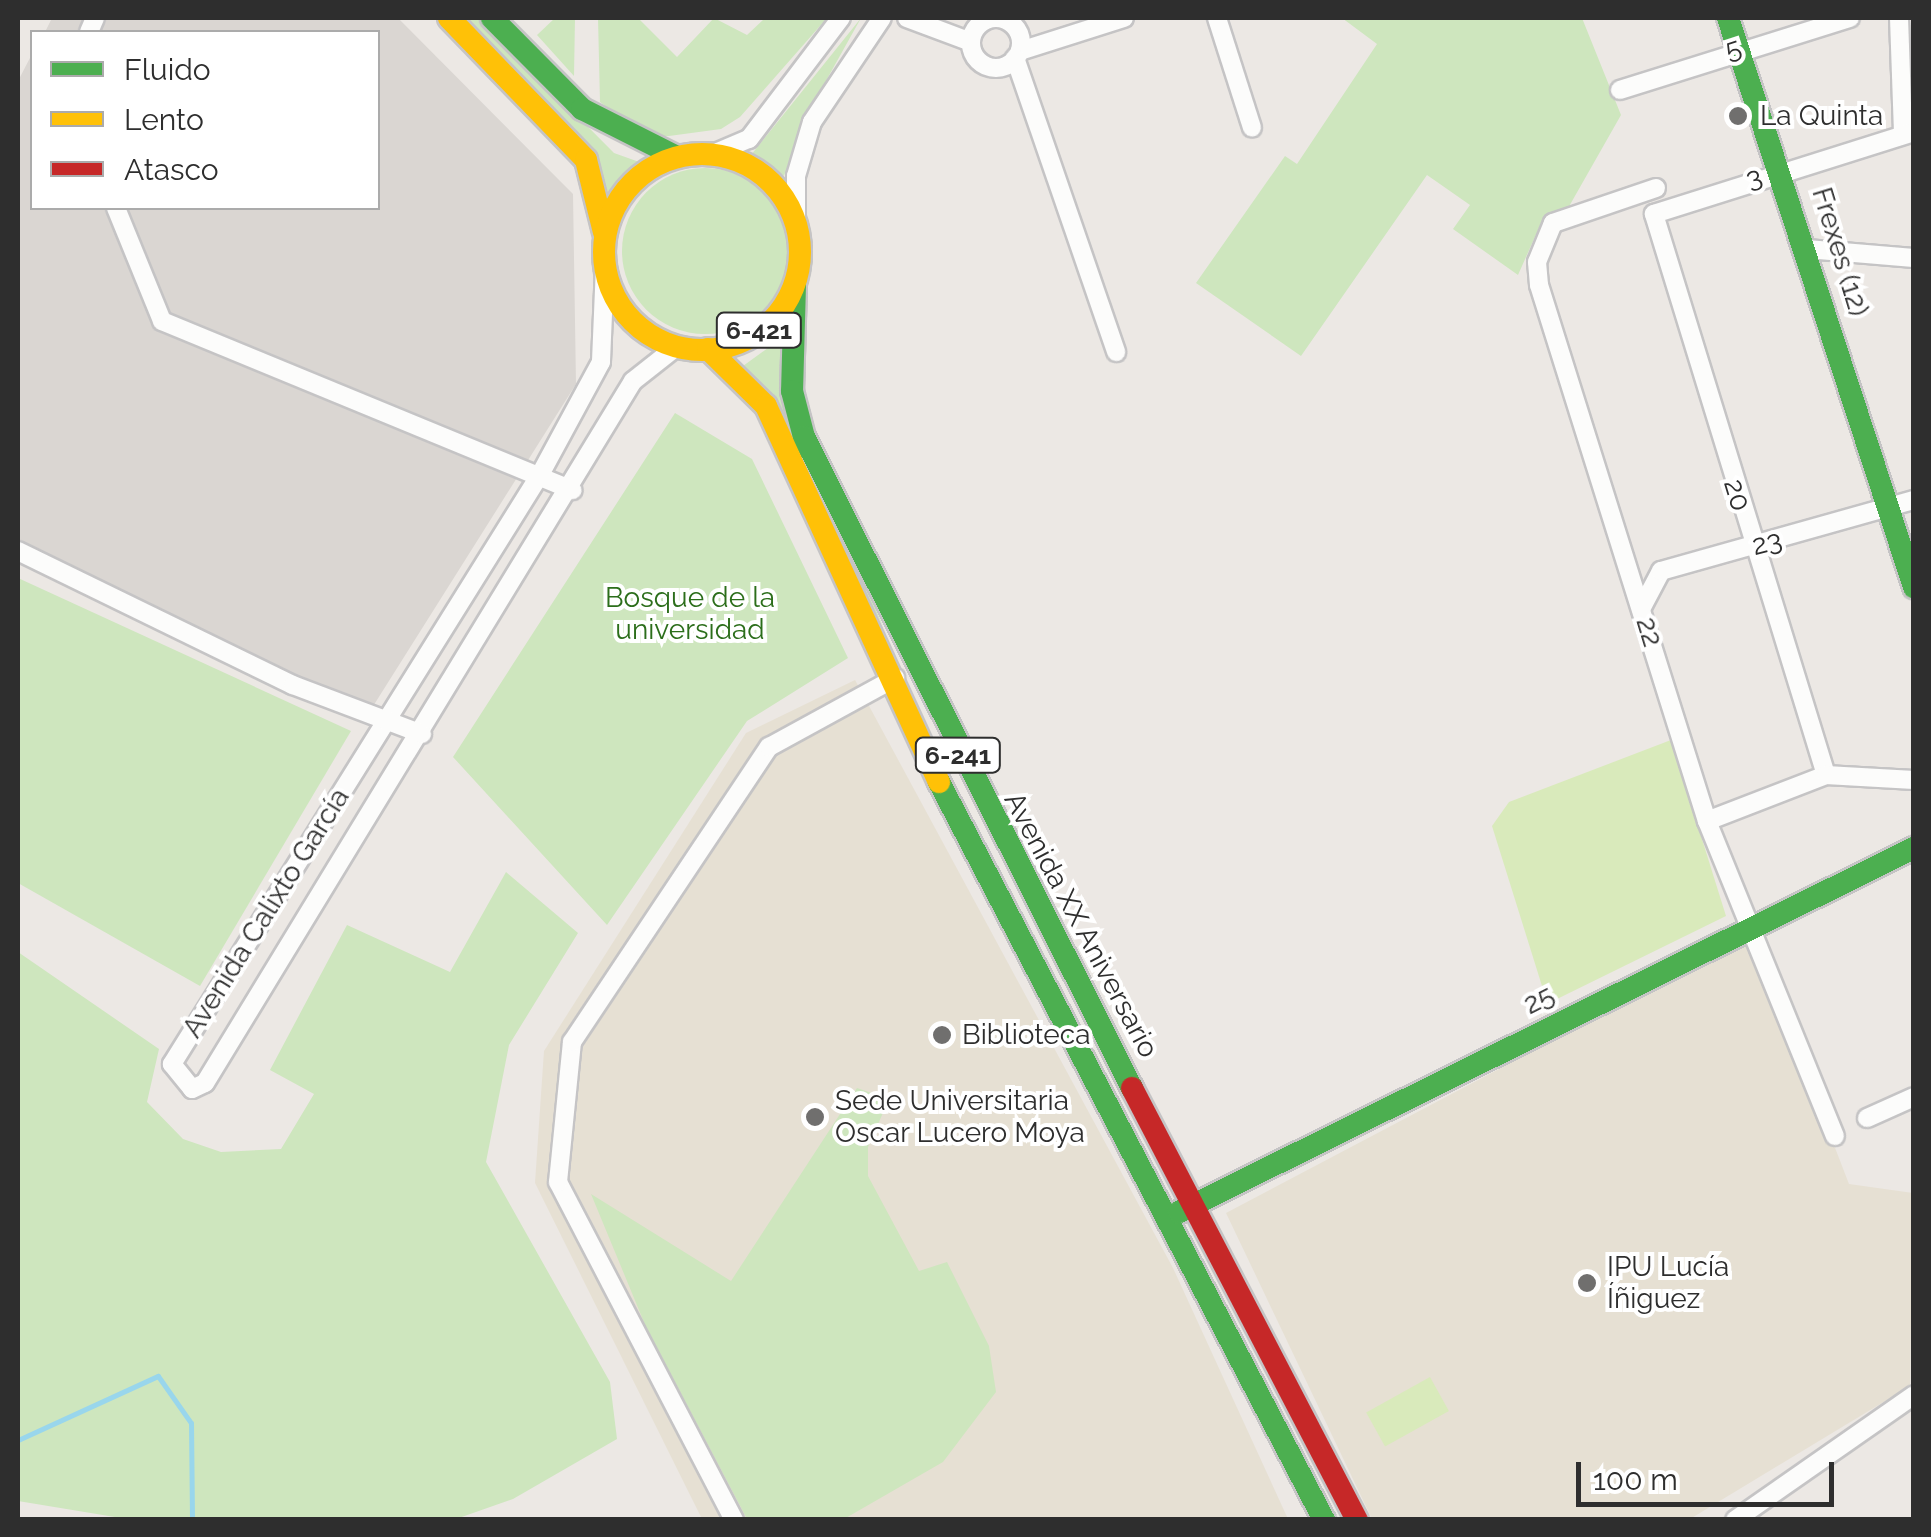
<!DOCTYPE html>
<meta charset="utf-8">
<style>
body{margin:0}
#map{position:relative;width:1931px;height:1537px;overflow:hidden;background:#ece8e4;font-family:Raleway,sans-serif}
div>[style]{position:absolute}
.education>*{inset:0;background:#e6e0d3}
.green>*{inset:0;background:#cee6be}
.round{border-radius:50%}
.pitch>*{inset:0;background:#d9eabb;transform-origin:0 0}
.plaza>*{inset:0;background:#dad6d2}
.stream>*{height:5px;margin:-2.5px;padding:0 2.5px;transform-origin:2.5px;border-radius:2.5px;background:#99d6ec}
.roads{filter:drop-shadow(2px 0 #c5c4c5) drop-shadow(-2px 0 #c5c4c5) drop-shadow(0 2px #c5c4c5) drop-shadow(0 -2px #c5c4c5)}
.street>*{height:18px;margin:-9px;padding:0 9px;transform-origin:9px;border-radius:9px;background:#fcfcfb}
.street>.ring{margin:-9px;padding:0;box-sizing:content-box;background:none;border:18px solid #fcfcfb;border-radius:50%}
.fast>*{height:22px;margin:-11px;padding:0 11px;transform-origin:11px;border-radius:11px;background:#4caf50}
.slow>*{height:22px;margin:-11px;padding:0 11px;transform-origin:11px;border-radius:11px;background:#ffc107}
.slow>.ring{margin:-11px;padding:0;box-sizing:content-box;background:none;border:22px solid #ffc107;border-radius:50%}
.jam>*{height:22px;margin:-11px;padding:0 11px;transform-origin:11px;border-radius:11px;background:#c62828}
.dots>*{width:28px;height:28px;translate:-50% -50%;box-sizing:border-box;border:5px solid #fff;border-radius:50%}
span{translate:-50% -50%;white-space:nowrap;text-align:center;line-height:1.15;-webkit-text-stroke:8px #fff;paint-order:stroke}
.shield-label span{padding:2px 8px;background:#fff;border:2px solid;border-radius:8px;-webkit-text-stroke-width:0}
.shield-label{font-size:25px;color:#2e2e2e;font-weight:700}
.street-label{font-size:28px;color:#2e2e2e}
.poi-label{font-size:28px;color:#2e2e2e}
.left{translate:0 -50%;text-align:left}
.park-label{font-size:28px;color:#2c6e1b}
.frame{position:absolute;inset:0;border:20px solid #2e2e2e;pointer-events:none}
.legend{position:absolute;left:30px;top:30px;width:350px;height:180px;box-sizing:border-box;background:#fff;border:2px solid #ababab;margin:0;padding:12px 18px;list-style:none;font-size:30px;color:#2e2e2e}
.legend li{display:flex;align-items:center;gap:20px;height:50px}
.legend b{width:50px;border:2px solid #ababab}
.scale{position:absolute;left:1576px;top:1462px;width:258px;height:45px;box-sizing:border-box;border:5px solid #2e2e2e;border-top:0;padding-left:12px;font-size:30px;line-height:35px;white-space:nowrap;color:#2e2e2e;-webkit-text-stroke:8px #fff;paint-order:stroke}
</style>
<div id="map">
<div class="education">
<div style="clip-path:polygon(855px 680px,1173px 1268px,1288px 1519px,702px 1519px,535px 1183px,544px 1051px,746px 733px)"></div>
<div style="clip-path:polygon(1753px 935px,1849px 1184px,1913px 1193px,1910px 1386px,1690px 1519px,1372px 1519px,1226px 1213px)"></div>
</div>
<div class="green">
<div style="clip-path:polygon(457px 18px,480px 18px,614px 153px,642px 163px,612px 202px)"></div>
<div style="clip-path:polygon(555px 18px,575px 18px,574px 76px,537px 35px)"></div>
<div style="clip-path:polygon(598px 18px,638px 18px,677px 57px,714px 18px,747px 35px,765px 18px,827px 18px,740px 117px,721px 129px,669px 136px,646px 136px,600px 102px)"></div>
<div style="clip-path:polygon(861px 18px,803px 122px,784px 176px,751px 155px)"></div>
<div style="clip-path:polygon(1342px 18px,1582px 18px,1621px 115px,1567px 210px,1542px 221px,1518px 275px,1453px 229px,1470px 205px,1427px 175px,1301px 356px,1196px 283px,1285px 156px,1297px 164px,1377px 44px)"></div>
<div class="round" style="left:622px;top:168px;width:166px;height:166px"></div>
<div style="clip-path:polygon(786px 335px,785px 397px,883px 626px,743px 366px)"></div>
<div style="clip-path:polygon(675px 413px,752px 459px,848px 658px,747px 721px,607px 925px,453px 757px)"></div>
<div style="clip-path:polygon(18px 578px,351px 731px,200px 986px,18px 883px)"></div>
<div style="clip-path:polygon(506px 872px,578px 933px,509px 1045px,486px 1162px,610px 1382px,617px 1439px,513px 1499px,456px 1519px,133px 1520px,18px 1501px,18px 952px,159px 1049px,147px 1102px,183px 1139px,221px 1152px,281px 1149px,314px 1094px,270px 1070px,347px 925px,450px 972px)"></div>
<div style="clip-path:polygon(857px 1088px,889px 1099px,868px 1147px,868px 1176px,919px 1271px,947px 1262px,989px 1346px,996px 1392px,943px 1462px,844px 1519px,747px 1519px,646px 1327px,591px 1194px,731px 1281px)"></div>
</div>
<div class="pitch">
<div style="clip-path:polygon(1671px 740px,1726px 916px,1555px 1000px,1542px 986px,1492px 826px,1509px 802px)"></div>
<div style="left:1430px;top:1377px;width:39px;height:73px;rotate:61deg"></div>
</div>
<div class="plaza">
<div style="clip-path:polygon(52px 18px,398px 18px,573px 194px,576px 384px,365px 719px,18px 539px,18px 81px,32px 54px,32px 208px,378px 208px,378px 32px,45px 32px)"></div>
</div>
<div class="stream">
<div style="left:18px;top:1440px;width:154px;rotate:-24.6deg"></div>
<div style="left:158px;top:1376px;width:57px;rotate:54.9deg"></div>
<div style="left:191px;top:1423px;width:97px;rotate:89.4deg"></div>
</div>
<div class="roads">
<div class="street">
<div style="left:907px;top:18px;width:68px;rotate:20.6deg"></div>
<div style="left:1217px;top:18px;width:115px;rotate:72.3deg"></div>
<div style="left:1899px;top:18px;width:116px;rotate:88deg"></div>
<div class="ring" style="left:971px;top:18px;width:32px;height:32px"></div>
<div style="left:89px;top:32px;width:15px;rotate:-67deg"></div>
<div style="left:1020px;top:51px;width:109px;rotate:-17.6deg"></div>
<div style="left:1015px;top:58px;width:311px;rotate:71deg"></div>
<div style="left:1620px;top:90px;width:241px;rotate:-17.4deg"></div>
<div style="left:713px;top:154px;width:39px;rotate:-23deg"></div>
<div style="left:749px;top:139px;width:152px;rotate:-52.8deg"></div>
<div style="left:1656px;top:188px;width:109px;rotate:161.2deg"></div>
<div style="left:1553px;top:223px;width:42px;rotate:112.3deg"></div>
<div style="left:1537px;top:262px;width:23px;rotate:85deg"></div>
<div style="left:1539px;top:285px;width:562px;rotate:72.6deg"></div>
<div style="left:1707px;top:821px;width:340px;rotate:67.9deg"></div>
<div style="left:116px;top:208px;width:122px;rotate:67.8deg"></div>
<div style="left:162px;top:321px;width:444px;rotate:22.4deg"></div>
<div style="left:796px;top:223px;width:47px;rotate:-90deg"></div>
<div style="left:796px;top:176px;width:56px;rotate:-73.5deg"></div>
<div style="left:812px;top:122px;width:125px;rotate:-56.1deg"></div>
<div style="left:1807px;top:249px;width:107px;rotate:4.8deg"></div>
<div style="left:605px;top:266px;width:96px;rotate:92.4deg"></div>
<div style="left:601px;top:362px;width:126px;rotate:118.4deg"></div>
<div style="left:541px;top:473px;width:697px;rotate:121.98deg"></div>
<div style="left:172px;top:1064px;width:32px;rotate:51deg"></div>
<div style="left:192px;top:1089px;width:14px;rotate:-25deg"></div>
<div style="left:205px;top:1083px;width:822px;rotate:-58.63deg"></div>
<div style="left:633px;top:381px;width:53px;rotate:-38.2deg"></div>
<div style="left:18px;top:551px;width:306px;rotate:26deg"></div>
<div style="left:293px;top:685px;width:138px;rotate:20.8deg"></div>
<div style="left:1641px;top:609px;width:43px;rotate:-62.2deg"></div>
<div style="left:1661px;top:571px;width:263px;rotate:-15.7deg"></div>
<div style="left:1826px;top:775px;width:587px;rotate:-107.05deg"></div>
<div style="left:1654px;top:214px;width:273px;rotate:-17.5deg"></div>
<div style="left:1707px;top:821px;width:128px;rotate:-21.1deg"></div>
<div style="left:1826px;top:775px;width:88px;rotate:3.3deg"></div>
<div style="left:1867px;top:1118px;width:51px;rotate:-24.1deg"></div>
<div style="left:734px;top:1520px;width:381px;rotate:-117.5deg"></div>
<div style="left:558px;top:1182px;width:141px;rotate:-84.3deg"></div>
<div style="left:572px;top:1042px;width:355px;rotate:-56.3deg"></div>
<div style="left:769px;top:747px;width:144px;rotate:-28.7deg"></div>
<div style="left:1735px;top:1520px;width:218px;rotate:-34.9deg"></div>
</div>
<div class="fast">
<div style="left:492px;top:18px;width:128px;rotate:45.3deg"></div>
<div style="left:582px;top:109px;width:106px;rotate:26.8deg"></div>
<div style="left:1728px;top:18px;width:599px;rotate:71.9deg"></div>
<div style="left:795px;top:285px;width:106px;rotate:91.6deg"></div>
<div style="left:792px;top:391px;width:48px;rotate:75.4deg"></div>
<div style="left:804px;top:437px;width:729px;rotate:63.26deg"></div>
<div style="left:939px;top:782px;width:832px;rotate:62.45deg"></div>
<div style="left:1179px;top:1212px;width:820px;rotate:-26.35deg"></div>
</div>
<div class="slow">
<div style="left:449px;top:18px;width:197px;rotate:46deg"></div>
<div style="left:586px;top:160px;width:74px;rotate:76deg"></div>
<div class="ring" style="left:604px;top:154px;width:174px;height:174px"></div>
<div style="left:708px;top:349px;width:81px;rotate:44.5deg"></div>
<div style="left:766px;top:406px;width:414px;rotate:65.3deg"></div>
</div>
<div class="jam">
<div style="left:1132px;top:1088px;width:487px;rotate:62.5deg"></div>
</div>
</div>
<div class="dots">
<div style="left:1738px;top:116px;background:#706f6e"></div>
<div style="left:942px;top:1035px;background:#706f6e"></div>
<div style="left:815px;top:1117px;background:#706f6e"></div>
<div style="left:1587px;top:1283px;background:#706f6e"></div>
</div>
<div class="shield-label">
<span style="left:759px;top:330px">6-421</span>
<span style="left:958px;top:755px">6-241</span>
</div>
<div class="street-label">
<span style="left:1733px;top:49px;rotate:-18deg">5</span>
<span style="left:1754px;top:178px;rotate:-19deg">3</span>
<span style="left:1840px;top:252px;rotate:73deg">Frexes (12)</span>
<span style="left:1737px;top:495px;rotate:73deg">20</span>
<span style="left:1767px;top:543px;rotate:-14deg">23</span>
<span style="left:1649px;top:632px;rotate:73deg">22</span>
<span style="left:266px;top:913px;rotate:-58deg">Avenida Calixto García</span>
<span style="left:1081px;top:925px;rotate:62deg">Avenida XX Aniversario</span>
<span style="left:1539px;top:1000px;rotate:-27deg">25</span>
</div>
<div class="poi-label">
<span class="left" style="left:1760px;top:116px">La Quinta</span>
<span class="left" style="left:962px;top:1035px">Biblioteca</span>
<span class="left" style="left:835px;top:1117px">Sede Universitaria<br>Oscar Lucero Moya</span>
<span class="left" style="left:1607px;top:1283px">IPU Lucía<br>Íñiguez</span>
</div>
<div class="park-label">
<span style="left:690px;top:614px">Bosque de la<br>universidad</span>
</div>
<div class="frame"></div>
<ul class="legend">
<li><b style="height:12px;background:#4caf50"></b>Fluido</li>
<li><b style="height:12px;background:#ffc107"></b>Lento</li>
<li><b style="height:12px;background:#c62828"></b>Atasco</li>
</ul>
<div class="scale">100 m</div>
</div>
